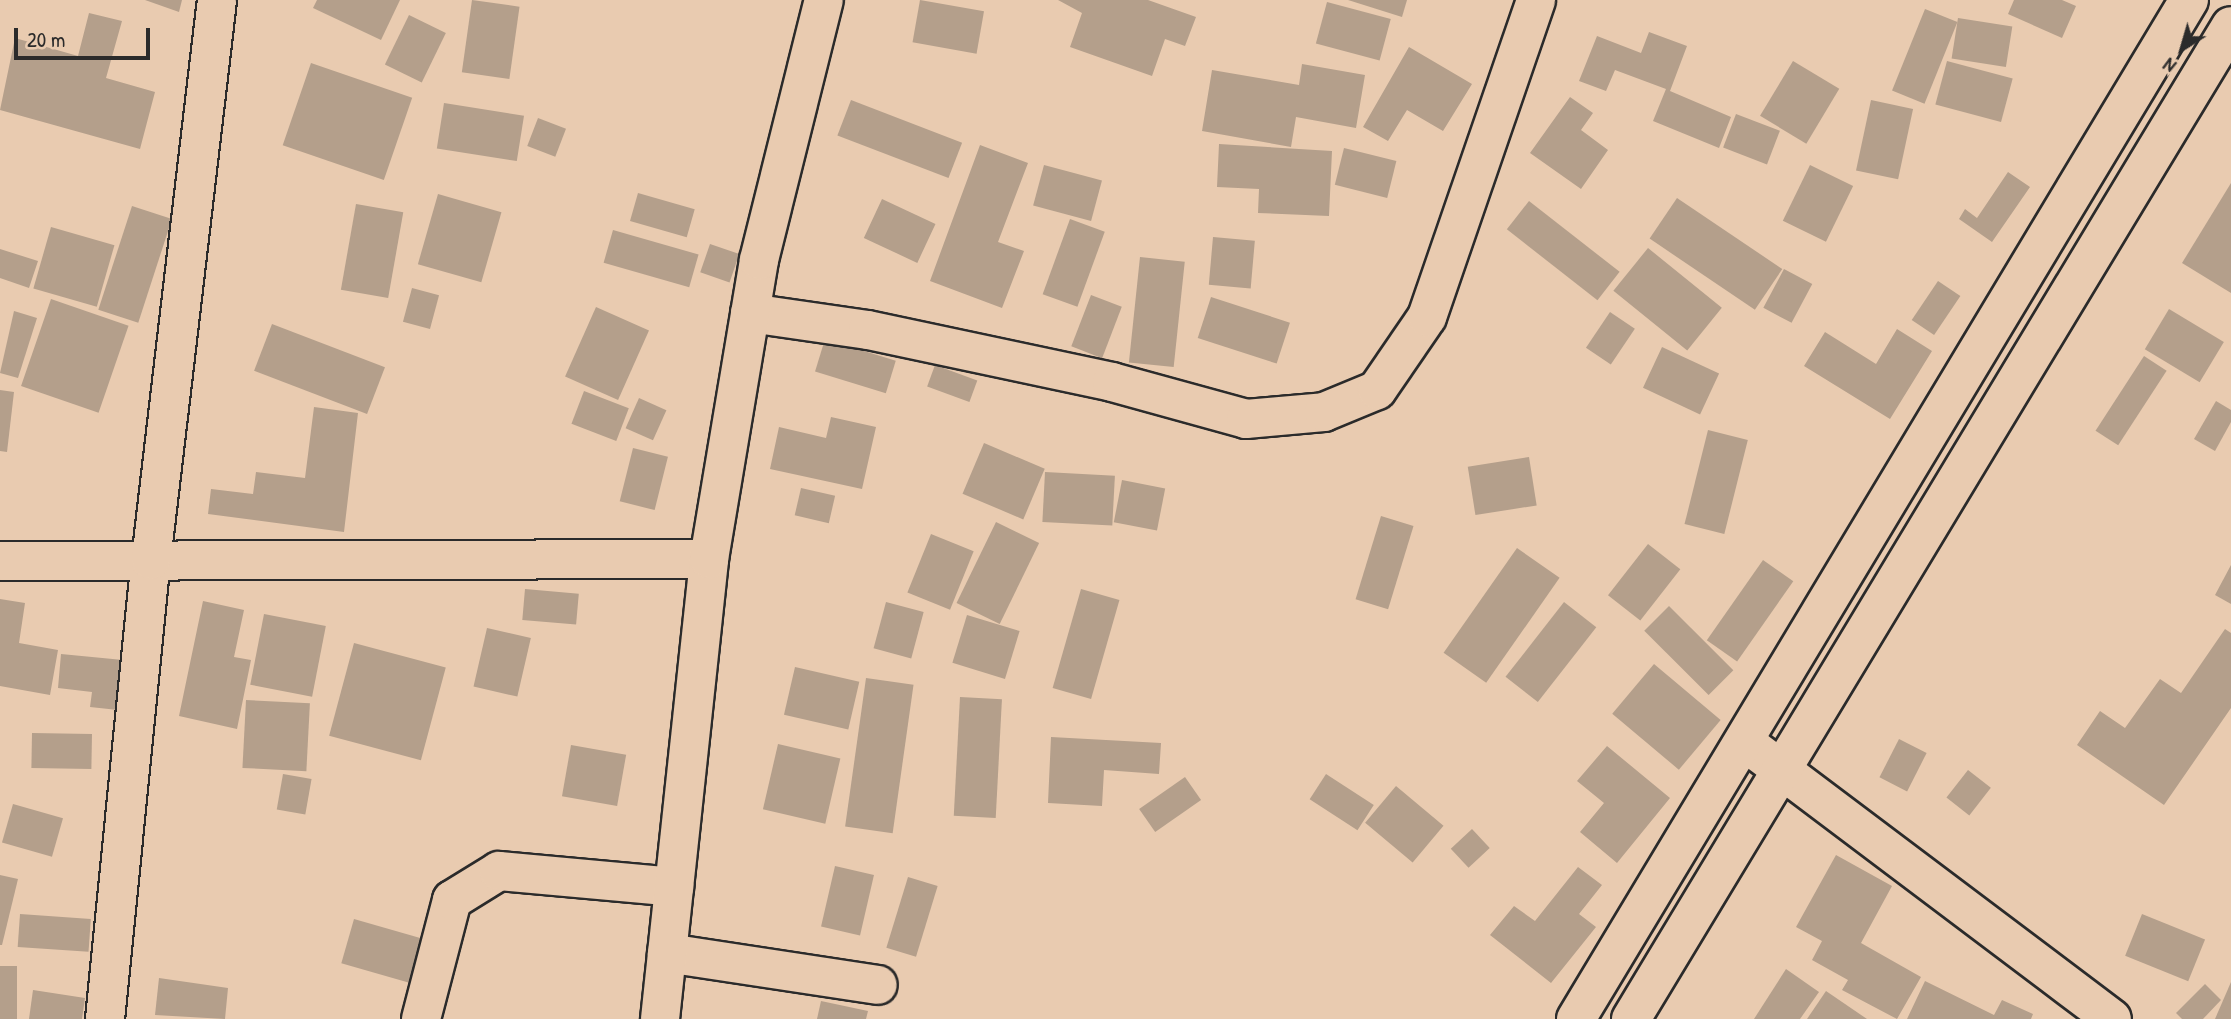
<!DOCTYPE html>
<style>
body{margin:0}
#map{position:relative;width:2231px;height:1019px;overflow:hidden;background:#e9cbb0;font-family:"Patrick Hand",sans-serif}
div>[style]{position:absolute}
.building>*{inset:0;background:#b49f8b;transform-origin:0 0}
.roads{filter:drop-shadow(2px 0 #2b2b2b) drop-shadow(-2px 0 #2b2b2b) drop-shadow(0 2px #2b2b2b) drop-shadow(0 -2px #2b2b2b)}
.street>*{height:38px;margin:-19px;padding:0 19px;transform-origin:19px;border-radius:19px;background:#e9cbb0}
.secondary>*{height:38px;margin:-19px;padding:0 19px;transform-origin:19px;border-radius:19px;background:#e9cbb0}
span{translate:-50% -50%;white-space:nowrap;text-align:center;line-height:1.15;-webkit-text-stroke:5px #e9cbb0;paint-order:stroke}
.north{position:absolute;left:2147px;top:14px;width:70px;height:70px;-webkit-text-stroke:5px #e9cbb0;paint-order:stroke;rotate:217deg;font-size:19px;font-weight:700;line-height:28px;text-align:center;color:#2b2b2b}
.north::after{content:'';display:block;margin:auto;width:24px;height:32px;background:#2b2b2b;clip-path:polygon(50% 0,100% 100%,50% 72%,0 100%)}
.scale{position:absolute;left:14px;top:28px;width:136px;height:32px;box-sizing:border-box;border:4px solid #2b2b2b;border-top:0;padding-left:9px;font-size:21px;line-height:24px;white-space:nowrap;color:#2b2b2b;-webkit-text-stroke:5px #e9cbb0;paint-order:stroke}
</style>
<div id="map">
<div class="building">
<div style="clip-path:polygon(145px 0,182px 0,179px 12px)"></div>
<div style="clip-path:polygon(317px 0,400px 0,381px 40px,313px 8px)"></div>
<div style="left:472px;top:0;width:48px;height:73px;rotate:8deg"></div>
<div style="left:920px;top:0;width:65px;height:43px;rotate:10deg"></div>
<div style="clip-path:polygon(1058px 0,1148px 0,1196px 17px,1185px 46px,1165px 39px,1152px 76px,1070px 47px,1082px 13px)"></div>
<div style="clip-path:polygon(1348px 0,1407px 0,1402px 17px)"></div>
<div style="clip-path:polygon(2014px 0,2062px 0,2076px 6px,2062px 38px,2008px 14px)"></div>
<div style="left:1327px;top:2px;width:66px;height:43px;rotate:15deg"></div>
<div style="left:1925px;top:9px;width:35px;height:88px;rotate:22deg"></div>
<div style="clip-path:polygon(89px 13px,122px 21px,106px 78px,155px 92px,140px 149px,0 110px,15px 38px,78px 56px)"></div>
<div style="left:409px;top:15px;width:41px;height:55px;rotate:26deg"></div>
<div style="left:1958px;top:18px;width:55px;height:41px;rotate:9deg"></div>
<div style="clip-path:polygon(1649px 32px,1687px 46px,1670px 91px,1731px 117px,1719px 148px,1653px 121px,1666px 89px,1615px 70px,1606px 91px,1579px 81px,1597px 36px,1641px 53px)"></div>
<div style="clip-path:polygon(1409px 47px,1472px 84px,1443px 131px,1407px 110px,1388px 141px,1363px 127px)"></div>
<div style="left:1793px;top:61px;width:54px;height:64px;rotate:31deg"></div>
<div style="left:1947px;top:61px;width:68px;height:45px;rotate:15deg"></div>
<div style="left:311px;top:63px;width:107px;height:87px;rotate:19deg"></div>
<div style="clip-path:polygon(1302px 64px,1365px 75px,1356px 128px,1296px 117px,1291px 147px,1202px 131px,1212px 70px,1299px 85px)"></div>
<div style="clip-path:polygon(1570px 97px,1593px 113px,1581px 130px,1608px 150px,1581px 189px,1530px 153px)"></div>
<div style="left:851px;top:100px;width:119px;height:38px;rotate:21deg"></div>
<div style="left:1871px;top:100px;width:43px;height:72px;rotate:12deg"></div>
<div style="left:444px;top:103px;width:81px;height:46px;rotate:9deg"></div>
<div style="left:1736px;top:114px;width:47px;height:36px;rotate:21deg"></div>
<div style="left:538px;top:118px;width:30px;height:30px;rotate:21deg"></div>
<div style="clip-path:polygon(1219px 144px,1332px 151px,1329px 216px,1258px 213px,1259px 189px,1217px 187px)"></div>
<div style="clip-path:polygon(980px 145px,1028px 163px,998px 242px,1024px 251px,1002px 308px,930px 281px)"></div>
<div style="left:1344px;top:148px;width:54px;height:38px;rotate:14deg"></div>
<div style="left:1044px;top:165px;width:60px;height:42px;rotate:15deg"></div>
<div style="left:1810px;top:165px;width:48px;height:62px;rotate:26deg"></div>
<div style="clip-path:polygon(2008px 172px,2030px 187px,1992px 242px,1959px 219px,1965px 209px,1977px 218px)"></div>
<div style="clip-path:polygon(2231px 183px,2231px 293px,2182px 263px)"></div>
<div style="left:638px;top:193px;width:59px;height:29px;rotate:16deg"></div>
<div style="left:438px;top:194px;width:66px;height:73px;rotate:16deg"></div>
<div style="left:1677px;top:198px;width:127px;height:49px;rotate:34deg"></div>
<div style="left:882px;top:199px;width:59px;height:43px;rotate:25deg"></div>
<div style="left:1529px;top:201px;width:115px;height:36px;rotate:38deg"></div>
<div style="left:356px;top:204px;width:48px;height:87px;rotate:10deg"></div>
<div style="left:132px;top:206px;width:42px;height:109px;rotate:18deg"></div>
<div style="left:1070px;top:219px;width:37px;height:80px;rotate:20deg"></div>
<div style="left:51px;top:227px;width:66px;height:64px;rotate:16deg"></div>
<div style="left:613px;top:230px;width:89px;height:34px;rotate:16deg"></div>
<div style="left:1213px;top:237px;width:42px;height:48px;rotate:5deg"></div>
<div style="left:710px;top:244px;width:31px;height:30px;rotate:19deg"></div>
<div style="left:1648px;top:248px;width:95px;height:55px;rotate:39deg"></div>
<div style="clip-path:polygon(0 249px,38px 261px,29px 288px,0 278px)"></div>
<div style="left:1140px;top:257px;width:45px;height:106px;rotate:6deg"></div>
<div style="left:1784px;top:269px;width:32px;height:44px;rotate:28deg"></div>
<div style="left:1938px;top:281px;width:27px;height:47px;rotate:34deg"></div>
<div style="left:412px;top:288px;width:28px;height:35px;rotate:15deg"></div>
<div style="left:1091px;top:295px;width:33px;height:55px;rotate:21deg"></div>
<div style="left:1211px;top:297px;width:83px;height:43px;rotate:18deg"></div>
<div style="left:51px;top:299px;width:82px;height:92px;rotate:19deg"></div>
<div style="left:596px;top:307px;width:58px;height:76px;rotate:24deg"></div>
<div style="left:2169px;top:309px;width:64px;height:47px;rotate:31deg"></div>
<div style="clip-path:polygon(14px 311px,37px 318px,18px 378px,0 373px)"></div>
<div style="left:1610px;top:312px;width:30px;height:43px;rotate:34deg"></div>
<div style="left:272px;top:324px;width:121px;height:50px;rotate:21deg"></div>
<div style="clip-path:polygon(1897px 329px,1932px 351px,1890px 419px,1804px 366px,1825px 332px,1876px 364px)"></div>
<div style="left:825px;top:339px;width:74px;height:34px;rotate:17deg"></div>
<div style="left:1662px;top:347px;width:63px;height:45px;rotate:25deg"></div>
<div style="left:2144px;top:356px;width:27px;height:89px;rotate:33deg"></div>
<div style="left:935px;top:365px;width:45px;height:23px;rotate:20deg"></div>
<div style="clip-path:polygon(0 390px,14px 392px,7px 452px,0 451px)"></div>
<div style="left:584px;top:391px;width:48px;height:35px;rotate:21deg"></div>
<div style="left:639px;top:398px;width:30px;height:33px;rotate:24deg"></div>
<div style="clip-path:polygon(2216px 401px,2231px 410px,2231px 422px,2215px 451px,2194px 439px)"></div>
<div style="clip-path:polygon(314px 407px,358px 413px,344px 532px,208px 514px,211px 489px,253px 494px,256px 472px,305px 478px)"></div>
<div style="clip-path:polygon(831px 417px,876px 427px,862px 489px,770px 469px,779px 427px,826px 438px)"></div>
<div style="left:1708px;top:430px;width:41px;height:97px;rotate:14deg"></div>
<div style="left:984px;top:443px;width:66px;height:55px;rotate:23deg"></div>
<div style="left:633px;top:448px;width:36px;height:55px;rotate:14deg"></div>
<div style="left:1529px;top:457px;width:49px;height:62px;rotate:81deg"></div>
<div style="left:1045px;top:472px;width:70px;height:50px;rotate:3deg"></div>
<div style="left:1122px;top:480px;width:44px;height:43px;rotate:11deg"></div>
<div style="left:801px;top:488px;width:35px;height:28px;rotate:13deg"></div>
<div style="left:1381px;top:516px;width:34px;height:87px;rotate:17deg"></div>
<div style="left:996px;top:522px;width:48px;height:90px;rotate:26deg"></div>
<div style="left:931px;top:534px;width:46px;height:63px;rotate:22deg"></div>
<div style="left:1648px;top:544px;width:41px;height:65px;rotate:38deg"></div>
<div style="left:1517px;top:548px;width:52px;height:128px;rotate:35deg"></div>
<div style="left:1763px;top:560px;width:37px;height:98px;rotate:35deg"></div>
<div style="clip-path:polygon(2231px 565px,2231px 604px,2215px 595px)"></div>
<div style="left:525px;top:589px;width:54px;height:31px;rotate:5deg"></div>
<div style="left:1081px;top:589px;width:40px;height:103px;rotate:16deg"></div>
<div style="clip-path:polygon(0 599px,25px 603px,19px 643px,58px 650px,50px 695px,0 686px)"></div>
<div style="clip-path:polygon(203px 601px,244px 610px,234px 657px,251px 660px,237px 729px,179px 716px)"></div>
<div style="left:886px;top:602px;width:39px;height:48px;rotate:15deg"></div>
<div style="left:1564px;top:602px;width:41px;height:95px;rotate:38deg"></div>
<div style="left:1669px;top:606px;width:91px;height:35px;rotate:45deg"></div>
<div style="left:264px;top:614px;width:63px;height:72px;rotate:11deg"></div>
<div style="left:967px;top:615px;width:55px;height:50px;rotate:17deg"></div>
<div style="left:487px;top:628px;width:45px;height:60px;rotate:13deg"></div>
<div style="clip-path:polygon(2225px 629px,2231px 633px,2231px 708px,2164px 805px,2077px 745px,2100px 711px,2125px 728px,2160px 679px,2181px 693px)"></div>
<div style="left:354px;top:643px;width:95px;height:96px;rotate:15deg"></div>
<div style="clip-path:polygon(61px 654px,123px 660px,118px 710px,90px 707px,92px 692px,58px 688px)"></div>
<div style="left:1654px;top:664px;width:87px;height:65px;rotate:40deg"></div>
<div style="left:795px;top:667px;width:66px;height:49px;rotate:13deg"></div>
<div style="left:866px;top:678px;width:48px;height:150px;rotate:8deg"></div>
<div style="left:960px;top:697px;width:42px;height:119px;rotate:3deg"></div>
<div style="left:246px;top:700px;width:64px;height:68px;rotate:3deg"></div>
<div style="left:32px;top:733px;width:60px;height:35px;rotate:1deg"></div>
<div style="clip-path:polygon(1051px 737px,1161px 743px,1159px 774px,1104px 770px,1102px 806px,1048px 803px)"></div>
<div style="left:1899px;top:739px;width:31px;height:43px;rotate:27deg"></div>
<div style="left:778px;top:744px;width:64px;height:67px;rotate:13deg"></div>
<div style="left:571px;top:745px;width:56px;height:52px;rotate:10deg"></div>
<div style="clip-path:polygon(1607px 746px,1670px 798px,1617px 863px,1580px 832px,1604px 803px,1577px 781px)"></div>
<div style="left:1968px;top:770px;width:29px;height:35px;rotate:38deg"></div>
<div style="left:283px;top:774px;width:29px;height:36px;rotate:10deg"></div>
<div style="left:1326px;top:774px;width:57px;height:30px;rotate:33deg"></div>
<div style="left:1185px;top:777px;width:28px;height:56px;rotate:55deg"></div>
<div style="left:1396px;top:786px;width:62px;height:48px;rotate:40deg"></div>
<div style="left:13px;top:804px;width:52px;height:40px;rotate:16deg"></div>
<div style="left:1472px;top:829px;width:26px;height:29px;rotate:47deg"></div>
<div style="clip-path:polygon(1836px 855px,1892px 886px,1861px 943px,1921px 977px,1897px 1019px,1842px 990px,1848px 980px,1812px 960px,1822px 941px,1796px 927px)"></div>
<div style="left:835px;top:866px;width:40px;height:62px;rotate:13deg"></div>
<div style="clip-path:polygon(1578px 867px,1602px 885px,1579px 914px,1596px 927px,1551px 983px,1490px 935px,1514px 906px,1535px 921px)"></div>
<div style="clip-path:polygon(0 875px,18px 879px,2px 945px,0 945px)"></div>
<div style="left:908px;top:877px;width:31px;height:74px;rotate:17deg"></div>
<div style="left:20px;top:914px;width:71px;height:33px;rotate:4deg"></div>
<div style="left:2142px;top:914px;width:68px;height:45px;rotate:22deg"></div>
<div style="left:354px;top:919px;width:77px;height:46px;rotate:16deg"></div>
<div style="left:0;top:966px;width:17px;height:53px"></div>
<div style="clip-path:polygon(1786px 969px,1819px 992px,1800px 1019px,1754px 1019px)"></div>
<div style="clip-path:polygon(159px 978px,228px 988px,225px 1019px,155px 1015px)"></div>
<div style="clip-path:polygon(1925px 981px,1994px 1015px,2002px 1000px,2033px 1014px,2031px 1019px,1907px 1019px)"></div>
<div style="clip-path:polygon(2231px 982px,2231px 1019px,2215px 1019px)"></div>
<div style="clip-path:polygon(2205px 984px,2221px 1000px,2203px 1019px,2182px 1019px,2176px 1013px)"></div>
<div style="clip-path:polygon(33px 990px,85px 998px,82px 1019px,29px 1019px)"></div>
<div style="clip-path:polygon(1826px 991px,1867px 1019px,1807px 1019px)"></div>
<div style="clip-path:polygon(821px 1001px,868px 1011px,866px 1019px,817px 1019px)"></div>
</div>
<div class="roads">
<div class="street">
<div style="left:750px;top:313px;width:119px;rotate:8.2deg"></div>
<div style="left:868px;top:330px;width:249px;rotate:12deg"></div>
<div style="left:1112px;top:382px;width:139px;rotate:15.4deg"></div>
<div style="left:1246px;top:419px;width:78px;rotate:-5.1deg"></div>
<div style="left:1324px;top:412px;width:57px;rotate:-22.5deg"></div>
<div style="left:1377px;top:390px;width:88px;rotate:-55.6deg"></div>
<div style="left:1427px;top:317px;width:335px;rotate:-71deg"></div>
<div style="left:0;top:561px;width:709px;rotate:-0.16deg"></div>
<div style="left:1746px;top:743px;width:458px;rotate:37deg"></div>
<div style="left:667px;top:953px;width:213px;rotate:8.6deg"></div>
<div style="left:105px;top:1019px;width:461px;rotate:-84.3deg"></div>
<div style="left:151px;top:560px;width:564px;rotate:-83.28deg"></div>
<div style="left:421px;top:1019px;width:123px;rotate:-75.4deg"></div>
<div style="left:452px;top:900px;width:55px;rotate:-31.7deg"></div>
<div style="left:499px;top:871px;width:176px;rotate:5.2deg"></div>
<div style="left:660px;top:1019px;width:463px;rotate:-83.9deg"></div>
<div style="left:709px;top:559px;width:303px;rotate:-80.5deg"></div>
<div style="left:759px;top:260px;width:268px;rotate:-76deg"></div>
</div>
<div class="secondary">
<div style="left:1576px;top:1019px;width:1189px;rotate:-58.97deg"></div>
<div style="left:1631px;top:1019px;width:1160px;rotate:-58.86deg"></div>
</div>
</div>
<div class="north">N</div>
<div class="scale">20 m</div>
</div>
